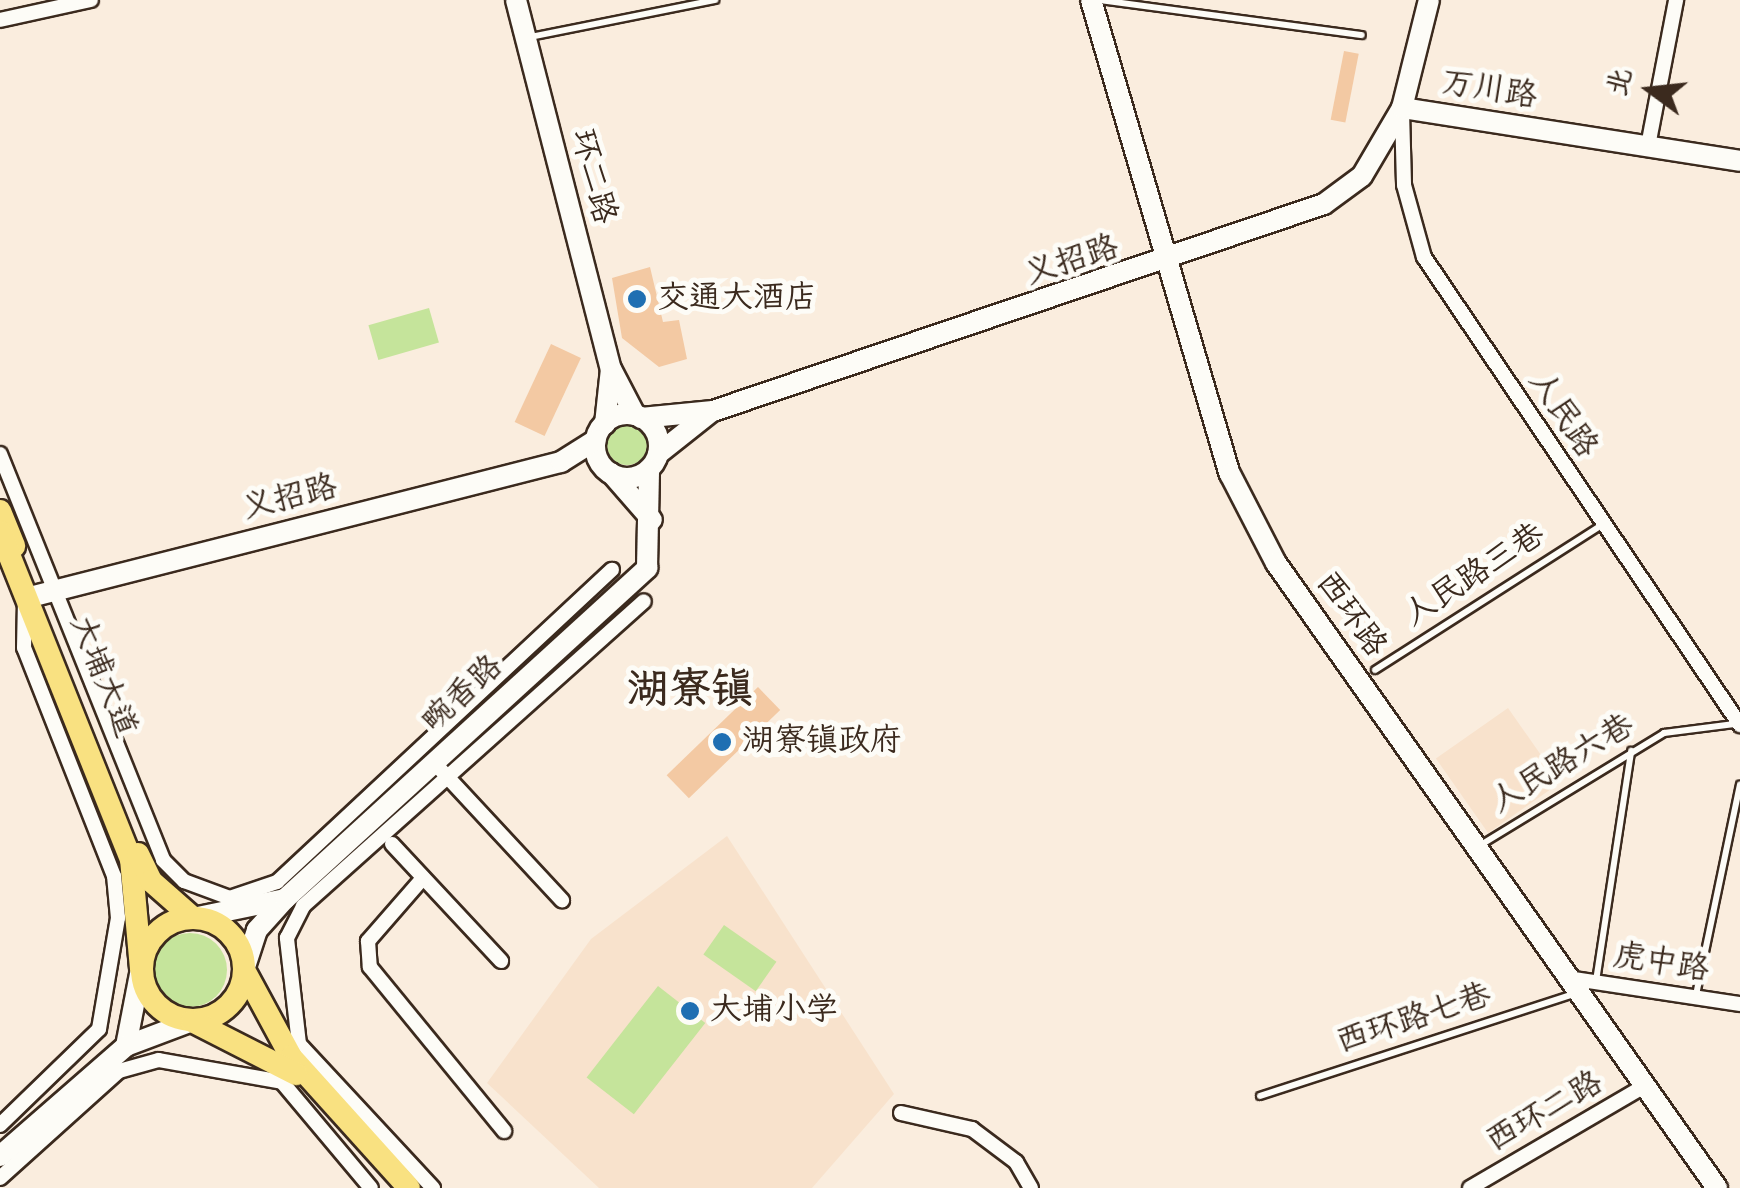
<!DOCTYPE html>
<meta charset="utf-8">
<style>
body{margin:0}
#map{position:relative;width:1740px;height:1188px;overflow:hidden;background:#faedde;font-family:Kalam,"LXGW WenKai TC",sans-serif}
div>[style]{position:absolute}
.built>*{inset:0;background:#f8e2cc;transform-origin:0 0}
.green>*{inset:0;background:#c5e49b;transform-origin:0 0}
.round{border-radius:50%}
.building>*{inset:0;background:#f3c9a3;transform-origin:0 0}
.roads{filter:drop-shadow(2px 0 #3b2a1e) drop-shadow(-2px 0 #3b2a1e) drop-shadow(0 2px #3b2a1e) drop-shadow(0 -2px #3b2a1e)}
.lane>*{height:6px;margin:-3px;padding:0 3px;transform-origin:3px;border-radius:3px;background:#fdfcf7}
.street>*{height:14px;margin:-7px;padding:0 7px;transform-origin:7px;border-radius:7px;background:#fdfcf7}
.secondary>*{height:20px;margin:-10px;padding:0 10px;transform-origin:10px;border-radius:10px;background:#fdfcf7}
.secondary>.ring{margin:-10px;padding:0;box-sizing:content-box;background:none;border:20px solid #fdfcf7;border-radius:50%}
.primary>*{height:22px;margin:-11px;padding:0 11px;transform-origin:11px;border-radius:11px;background:#f9e181}
.primary>.ring{margin:-11px;padding:0;box-sizing:content-box;background:none;border:22px solid #f9e181;border-radius:50%}
.dots>*{width:28px;height:28px;translate:-50% -50%;box-sizing:border-box;border:5px solid #fdfcf7;border-radius:50%}
span{translate:-50% -50%;white-space:nowrap;text-align:center;line-height:1.15;-webkit-text-stroke:10px #fdfcf7;paint-order:stroke}
.street-label{font-size:32px;color:#3b2a1e}
.poi-label{font-size:32px;color:#3b2a1e}
.left{translate:0 -50%;text-align:left}
.district-label{font-size:42px;color:#3b2a1e;font-weight:700}
.north{position:absolute;left:1600px;top:40px;width:100px;height:100px;-webkit-text-stroke:8px #fdfcf7;paint-order:stroke;rotate:285deg;font-size:28px;font-weight:700;line-height:40px;text-align:center;color:#3b2a1e}
.north::after{content:'';display:block;margin:auto;width:35px;height:45px;background:#3b2a1e;clip-path:polygon(50% 0,100% 100%,50% 72%,0 100%)}
</style>
<div id="map">
<div class="built">
<div style="left:1508px;top:708px;width:91px;height:88px;rotate:55deg"></div>
<div style="clip-path:polygon(727px 836px,894px 1094px,812px 1188px,599px 1188px,487px 1083px,591px 939px)"></div>
</div>
<div class="green">
<div style="left:429px;top:308px;width:36px;height:63px;rotate:74deg"></div>
<div class="round" style="left:607px;top:425px;width:40px;height:40px"></div>
<div style="left:724px;top:925px;width:64px;height:36px;rotate:35deg"></div>
<div class="round" style="left:153px;top:933px;width:74px;height:74px"></div>
<div style="left:658px;top:986px;width:60px;height:116px;rotate:38deg"></div>
</div>
<div class="building">
<div style="left:1344px;top:51px;width:15px;height:70px;rotate:11deg"></div>
<div style="clip-path:polygon(650px 267px,663px 322px,679px 320px,687px 359px,659px 367px,622px 338px,612px 278px)"></div>
<div style="left:551px;top:344px;width:33px;height:86px;rotate:25deg"></div>
<div style="left:758px;top:687px;width:32px;height:127px;rotate:46deg"></div>
</div>
<div class="roads">
<div class="lane">
<div style="left:1099px;top:0;width:265px;rotate:7.6deg"></div>
<div style="left:530px;top:37px;width:189px;rotate:-11.3deg"></div>
<div style="left:1375px;top:670px;width:269px;rotate:-32.6deg"></div>
<div style="left:1479px;top:846px;width:217px;rotate:-31.4deg"></div>
<div style="left:1664px;top:733px;width:71px;rotate:-7.3deg"></div>
<div style="left:1596px;top:981px;width:233px;rotate:-81.3deg"></div>
<div style="left:1696px;top:995px;width:215px;rotate:-78.2deg"></div>
<div style="left:1260px;top:1096px;width:333px;rotate:-18deg"></div>
</div>
<div class="street">
<div style="left:0;top:20px;width:93px;rotate:-12.4deg"></div>
<div style="left:1402px;top:112px;width:73px;rotate:88.4deg"></div>
<div style="left:1404px;top:185px;width:75px;rotate:74.5deg"></div>
<div style="left:1424px;top:257px;width:565px;rotate:55.97deg"></div>
<div style="left:1648px;top:146px;width:149px;rotate:-79.1deg"></div>
<div style="left:0;top:454px;width:437px;rotate:68.1deg"></div>
<div style="left:163px;top:860px;width:30px;rotate:45deg"></div>
<div style="left:184px;top:881px;width:49px;rotate:20.3deg"></div>
<div style="left:230px;top:898px;width:50px;rotate:-18.8deg"></div>
<div style="left:277px;top:882px;width:458px;rotate:-43deg"></div>
<div style="left:441px;top:770px;width:178px;rotate:47.1deg"></div>
<div style="left:392px;top:844px;width:160px;rotate:47deg"></div>
<div style="left:423px;top:878px;width:84px;rotate:131.1deg"></div>
<div style="left:368px;top:941px;width:26px;rotate:86deg"></div>
<div style="left:370px;top:967px;width:212px;rotate:50.7deg"></div>
<div style="left:1574px;top:979px;width:168px;rotate:8.6deg"></div>
<div style="left:901px;top:1113px;width:73px;rotate:12.7deg"></div>
<div style="left:972px;top:1129px;width:55px;rotate:36.9deg"></div>
<div style="left:1016px;top:1162px;width:30px;rotate:60deg"></div>
<div style="left:0;top:1125px;width:138px;rotate:-44.1deg"></div>
<div style="left:99px;top:1029px;width:113px;rotate:-80.3deg"></div>
<div style="left:118px;top:918px;width:42px;rotate:-95.4deg"></div>
<div style="left:114px;top:876px;width:245px;rotate:-111.5deg"></div>
<div style="left:24px;top:648px;width:46px;rotate:-88.8deg"></div>
<div style="left:0;top:1178px;width:160px;rotate:-42deg"></div>
<div style="left:119px;top:1071px;width:41px;rotate:-15.4deg"></div>
<div style="left:159px;top:1060px;width:125px;rotate:10.1deg"></div>
<div style="left:282px;top:1082px;width:138px;rotate:50deg"></div>
<div style="left:433px;top:1188px;width:197px;rotate:-132.9deg"></div>
<div style="left:299px;top:1044px;width:107px;rotate:-96.5deg"></div>
<div style="left:287px;top:938px;width:36px;rotate:-63deg"></div>
<div style="left:303px;top:906px;width:457px;rotate:-41.8deg"></div>
<div style="left:1470px;top:1188px;width:204px;rotate:-30.3deg"></div>
</div>
<div class="secondary">
<div style="left:516px;top:0;width:381px;rotate:75.6deg"></div>
<div style="left:611px;top:369px;width:52px;rotate:62.4deg"></div>
<div style="left:1091px;top:0;width:494px;rotate:73.7deg"></div>
<div style="left:1230px;top:474px;width:100px;rotate:62.7deg"></div>
<div style="left:1276px;top:563px;width:765px;rotate:54.79deg"></div>
<div style="left:1402px;top:108px;width:342px;rotate:8.9deg"></div>
<div class="ring" style="left:595px;top:414px;width:44px;height:44px"></div>
<div style="left:641px;top:418px;width:72px;rotate:-5.6deg"></div>
<div style="left:713px;top:411px;width:645px;rotate:-18.72deg"></div>
<div style="left:1324px;top:204px;width:47px;rotate:-36.4deg"></div>
<div style="left:1362px;top:176px;width:79px;rotate:-59.5deg"></div>
<div style="left:1402px;top:108px;width:111px;rotate:-76deg"></div>
<div style="left:605px;top:424px;width:55px;rotate:-83.8deg"></div>
<div style="left:658px;top:454px;width:68px;rotate:-38.4deg"></div>
<div style="left:611px;top:473px;width:62px;rotate:48.9deg"></div>
<div style="left:34px;top:596px;width:544px;rotate:-14.27deg"></div>
<div style="left:561px;top:462px;width:41px;rotate:-32.2deg"></div>
<div style="left:193px;top:918px;width:94px;rotate:-11.7deg"></div>
<div style="left:244px;top:970px;width:42px;rotate:-72deg"></div>
<div style="left:257px;top:930px;width:42px;rotate:-47.9deg"></div>
<div style="left:285px;top:899px;width:491px;rotate:-42.4deg"></div>
<div style="left:647px;top:568px;width:99px;rotate:-88.8deg"></div>
<div style="left:126px;top:1046px;width:78px;rotate:-79deg"></div>
<div style="left:0;top:1156px;width:167px;rotate:-41.1deg"></div>
<div style="left:126px;top:1046px;width:71px;rotate:-20.7deg"></div>
</div>
<div class="primary">
<div style="left:0;top:511px;width:38px;rotate:68deg"></div>
<div style="left:0;top:532px;width:352px;rotate:68.2deg"></div>
<div style="left:131px;top:859px;width:110px;rotate:84.8deg"></div>
<div style="left:138px;top:854px;width:30px;rotate:64deg"></div>
<div style="left:151px;top:881px;width:56px;rotate:41.4deg"></div>
<div class="ring" style="left:142px;top:918px;width:80px;height:80px"></div>
<div style="left:244px;top:970px;width:99px;rotate:61.6deg"></div>
<div style="left:291px;top:1057px;width:176px;rotate:48deg"></div>
<div style="left:192px;top:1021px;width:117px;rotate:27deg"></div>
</div>
</div>
<div class="dots">
<div style="left:637px;top:299px;background:#1f6fb2"></div>
<div style="left:722px;top:742px;background:#1f6fb2"></div>
<div style="left:690px;top:1011px;background:#1f6fb2"></div>
</div>
<div class="street-label">
<span style="left:1489px;top:91px;rotate:9deg">万川路</span>
<span style="left:592px;top:177px;rotate:75deg">环二路</span>
<span style="left:1072px;top:262px;rotate:-18deg">义招路</span>
<span style="left:1562px;top:415px;rotate:56deg">人民路</span>
<span style="left:290px;top:499px;rotate:-14deg">义招路</span>
<span style="left:1475px;top:576px;rotate:-33deg">人民路三巷</span>
<span style="left:1350px;top:615px;rotate:54deg">西环路</span>
<span style="left:102px;top:677px;rotate:68deg">大埔大道</span>
<span style="left:463px;top:695px;rotate:-43deg">畹香路</span>
<span style="left:1563px;top:765px;rotate:-31deg">人民路六巷</span>
<span style="left:1661px;top:964px;rotate:9deg">虎中路</span>
<span style="left:1414px;top:1020px;rotate:-18deg">西环路七巷</span>
<span style="left:1545px;top:1113px;rotate:-30deg">西环二路</span>
</div>
<div class="poi-label">
<span class="left" style="left:657px;top:299px">交通大酒店</span>
<span class="left" style="left:742px;top:742px">湖寮镇政府</span>
<span class="left" style="left:710px;top:1011px">大埔小学</span>
</div>
<div class="district-label">
<span style="left:690px;top:691px">湖寮镇</span>
</div>
<div class="north">北</div>
</div>
